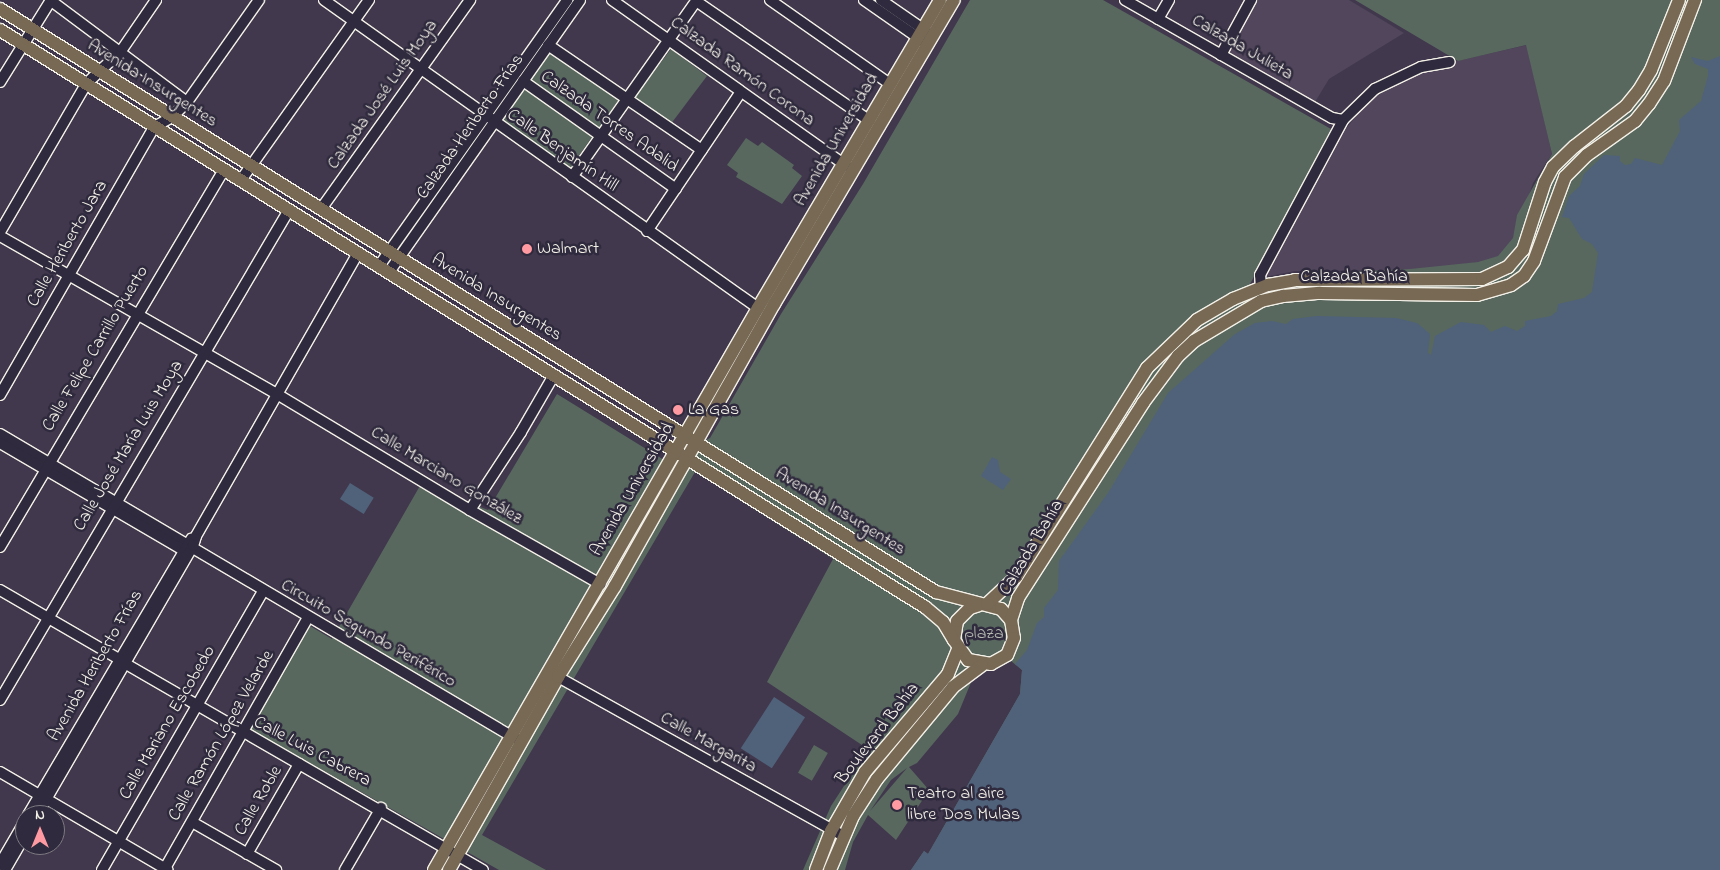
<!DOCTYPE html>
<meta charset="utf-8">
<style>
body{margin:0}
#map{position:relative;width:1720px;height:870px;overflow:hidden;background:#41384d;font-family:"Indie Flower",sans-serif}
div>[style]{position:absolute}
.built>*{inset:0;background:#51465b}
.green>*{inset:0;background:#58685f;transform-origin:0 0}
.water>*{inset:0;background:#4f627a;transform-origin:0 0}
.roads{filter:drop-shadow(1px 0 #f4f1e8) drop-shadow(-1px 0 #f4f1e8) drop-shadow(0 1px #f4f1e8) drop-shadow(0 -1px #f4f1e8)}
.minor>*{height:10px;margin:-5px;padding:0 5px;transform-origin:5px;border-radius:5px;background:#2f2a3d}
.major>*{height:12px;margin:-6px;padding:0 6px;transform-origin:6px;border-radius:6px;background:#776954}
.dots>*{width:14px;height:14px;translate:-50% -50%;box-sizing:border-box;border:2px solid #2f2a3d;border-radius:50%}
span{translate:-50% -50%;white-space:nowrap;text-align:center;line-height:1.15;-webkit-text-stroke:5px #2f2a3d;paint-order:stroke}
.street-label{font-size:18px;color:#f4f1e8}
.poi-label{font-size:18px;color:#f4f1e8}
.left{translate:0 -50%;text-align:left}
.park-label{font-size:18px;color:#b6bab1}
.north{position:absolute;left:15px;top:805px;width:50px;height:50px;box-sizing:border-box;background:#2f2a3d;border:1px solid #7e7a81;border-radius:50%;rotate:0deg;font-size:14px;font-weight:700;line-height:20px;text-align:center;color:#f4f1e8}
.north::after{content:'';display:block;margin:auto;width:18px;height:22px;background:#ff9aa2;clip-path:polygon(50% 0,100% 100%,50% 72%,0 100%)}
</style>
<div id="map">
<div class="built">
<div style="clip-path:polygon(1256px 0,1349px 0,1404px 33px,1329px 79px,1315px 102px,1228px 52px)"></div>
<div style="clip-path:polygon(1527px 45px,1552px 154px,1533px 183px,1515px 241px,1497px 260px,1416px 270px,1295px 271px,1265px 277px,1263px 275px,1341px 135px,1374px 93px,1422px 69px)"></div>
</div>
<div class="green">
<div style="clip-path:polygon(evenodd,970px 0,1103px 0,1331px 129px,1248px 288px,1305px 274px,1410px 269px,1478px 262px,1498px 256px,1513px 238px,1517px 215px,1552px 154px,1526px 45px,1458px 61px,1355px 0,1720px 0,1720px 870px,911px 870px,924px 851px,928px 854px,1020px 694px,1022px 670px,1011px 661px,988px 667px,972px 680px,958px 714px,917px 763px,909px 767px,929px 790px,896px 840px,868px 815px,853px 842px,845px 870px,803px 870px,831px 806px,868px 749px,767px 682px,833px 559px,695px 472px,482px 835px,546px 870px,499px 870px,250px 729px,310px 626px,332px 639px,421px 484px,488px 510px,557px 394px,664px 460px,710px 438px,781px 314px,863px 184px,970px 0,907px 768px,870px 811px,891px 780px,907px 768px)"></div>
<div style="left:671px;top:49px;width:45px;height:60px;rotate:37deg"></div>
<div style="left:547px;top:50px;width:87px;height:38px;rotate:34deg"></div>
<div style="left:522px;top:87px;width:86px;height:38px;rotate:35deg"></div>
<div style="clip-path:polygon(746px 138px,758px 146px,762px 142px,794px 165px,792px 168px,802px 176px,782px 204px,736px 177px,738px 173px,727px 165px)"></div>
<div style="left:814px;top:745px;width:16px;height:32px;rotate:30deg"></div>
</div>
<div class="water">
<div style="clip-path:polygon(1720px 56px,1720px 870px,911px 870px,924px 851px,928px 854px,1020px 694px,1022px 670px,1015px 664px,1027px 650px,1037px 623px,1044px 617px,1044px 608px,1058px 590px,1059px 561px,1108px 493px,1168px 393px,1235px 334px,1255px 323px,1272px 321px,1286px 324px,1293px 319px,1317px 316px,1396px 318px,1417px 323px,1430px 334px,1428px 353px,1431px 355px,1435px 336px,1461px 322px,1484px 325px,1491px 332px,1505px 326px,1517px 331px,1525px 326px,1525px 321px,1551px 316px,1557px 311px,1558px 304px,1584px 298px,1592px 292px,1598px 253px,1592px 244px,1582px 239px,1569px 218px,1562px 217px,1569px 196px,1580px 186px,1584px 174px,1604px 155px,1620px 156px,1620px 161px,1625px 165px,1631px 164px,1635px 158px,1662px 165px,1680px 131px,1679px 120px,1701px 101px,1708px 76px,1708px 69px,1695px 64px,1691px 57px,1708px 61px)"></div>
<div style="clip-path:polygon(992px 457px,998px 460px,1000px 472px,1011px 479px,1003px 490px,981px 476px)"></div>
<div style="left:350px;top:483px;width:28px;height:19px;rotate:32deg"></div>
<div style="left:774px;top:697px;width:37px;height:61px;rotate:33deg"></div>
</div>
<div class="roads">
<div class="minor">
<div style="left:50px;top:0;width:171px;rotate:36.7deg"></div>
<div style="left:324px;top:0;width:532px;rotate:35.36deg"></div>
<div style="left:612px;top:0;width:289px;rotate:35.3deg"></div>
<div style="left:770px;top:0;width:146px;rotate:35deg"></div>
<div style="left:864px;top:0;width:72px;rotate:34.8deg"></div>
<div style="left:881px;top:0;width:56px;rotate:34.8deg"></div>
<div style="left:1125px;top:0;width:238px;rotate:29.7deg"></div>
<div style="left:1332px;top:118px;width:11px;rotate:10deg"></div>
<div style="left:696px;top:1px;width:211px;rotate:34.6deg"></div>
<div style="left:1158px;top:19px;width:22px;rotate:-60deg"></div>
<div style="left:548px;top:45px;width:186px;rotate:34.3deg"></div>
<div style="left:1221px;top:55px;width:63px;rotate:-61.4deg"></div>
<div style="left:523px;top:81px;width:187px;rotate:35.2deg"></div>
<div style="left:0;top:82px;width:97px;rotate:-58.1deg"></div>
<div style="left:572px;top:177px;width:217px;rotate:-54.8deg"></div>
<div style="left:241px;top:180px;width:221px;rotate:-54.6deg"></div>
<div style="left:321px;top:209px;width:257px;rotate:-54.5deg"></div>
<div style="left:647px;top:231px;width:166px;rotate:-56deg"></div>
<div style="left:0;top:232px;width:171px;rotate:-59.8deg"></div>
<div style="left:86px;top:84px;width:48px;rotate:-43.3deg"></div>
<div style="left:121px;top:51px;width:62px;rotate:-55.5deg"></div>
<div style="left:0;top:236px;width:319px;rotate:29.7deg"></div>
<div style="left:277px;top:394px;width:225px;rotate:31deg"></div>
<div style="left:470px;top:510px;width:150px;rotate:29.6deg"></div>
<div style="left:379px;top:266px;width:326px;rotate:-54.7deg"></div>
<div style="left:389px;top:272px;width:332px;rotate:-54.9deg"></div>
<div style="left:1261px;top:288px;width:13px;rotate:-94deg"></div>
<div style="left:1260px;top:275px;width:176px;rotate:-61.8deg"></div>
<div style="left:1343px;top:120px;width:45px;rotate:-44.1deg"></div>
<div style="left:1375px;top:89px;width:51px;rotate:-25.6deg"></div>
<div style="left:1421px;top:67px;width:29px;rotate:-10deg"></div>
<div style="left:0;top:395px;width:309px;rotate:-60.1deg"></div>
<div style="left:154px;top:127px;width:21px;rotate:-29deg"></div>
<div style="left:172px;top:117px;width:21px;rotate:-45deg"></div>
<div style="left:187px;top:102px;width:125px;rotate:-54.8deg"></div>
<div style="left:0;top:434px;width:602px;rotate:30.57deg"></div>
<div style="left:0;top:443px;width:218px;rotate:30.3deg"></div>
<div style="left:470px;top:510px;width:93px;rotate:-56.8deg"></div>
<div style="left:521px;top:432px;width:66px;rotate:-59.9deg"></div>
<div style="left:0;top:547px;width:439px;rotate:-59.3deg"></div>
<div style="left:0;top:590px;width:138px;rotate:30.1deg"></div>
<div style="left:126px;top:664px;width:412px;rotate:30deg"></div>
<div style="left:558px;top:677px;width:327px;rotate:29.1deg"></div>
<div style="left:0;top:700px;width:569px;rotate:-59.47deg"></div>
<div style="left:0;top:772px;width:194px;rotate:30.3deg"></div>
<div style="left:28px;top:815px;width:321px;rotate:-59.4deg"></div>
<div style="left:37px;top:815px;width:311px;rotate:-59.9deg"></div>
<div style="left:193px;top:546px;width:10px;rotate:-73deg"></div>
<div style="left:196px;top:536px;width:326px;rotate:-60.2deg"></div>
<div style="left:192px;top:822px;width:97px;rotate:29.7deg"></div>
<div style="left:247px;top:854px;width:104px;rotate:-60deg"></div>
<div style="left:0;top:864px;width:50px;rotate:-59.8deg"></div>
<div style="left:5px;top:870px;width:39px;rotate:-60deg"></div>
<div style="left:102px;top:870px;width:322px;rotate:-60deg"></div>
<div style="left:164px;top:870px;width:290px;rotate:-60.3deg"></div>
<div style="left:345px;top:870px;width:72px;rotate:-59.9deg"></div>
</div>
<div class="major">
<div style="left:0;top:9px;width:1103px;rotate:31.92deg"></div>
<div style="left:936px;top:592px;width:67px;rotate:14.7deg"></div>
<div style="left:1001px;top:609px;width:15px;rotate:48deg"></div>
<div style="left:1011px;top:620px;width:18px;rotate:81deg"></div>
<div style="left:1014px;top:638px;width:18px;rotate:112deg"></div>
<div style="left:1007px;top:655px;width:18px;rotate:151deg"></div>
<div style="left:991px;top:664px;width:23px;rotate:-170deg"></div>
<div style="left:968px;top:660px;width:24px;rotate:-125deg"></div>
<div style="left:954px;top:640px;width:19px;rotate:-81deg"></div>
<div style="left:957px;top:621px;width:18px;rotate:-45deg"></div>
<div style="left:970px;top:608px;width:9px;rotate:-18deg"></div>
<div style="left:0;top:30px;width:1090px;rotate:31.96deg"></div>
<div style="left:925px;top:607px;width:23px;rotate:40deg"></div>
<div style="left:943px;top:622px;width:21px;rotate:59deg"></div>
<div style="left:987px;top:604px;width:40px;rotate:-43deg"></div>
<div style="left:1016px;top:577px;width:247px;rotate:-57.9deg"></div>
<div style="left:1147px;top:368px;width:69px;rotate:-43.8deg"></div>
<div style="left:1197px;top:320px;width:42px;rotate:-30.3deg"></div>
<div style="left:1233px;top:299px;width:38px;rotate:-22deg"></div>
<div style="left:1268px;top:285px;width:27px;rotate:-10deg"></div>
<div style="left:1295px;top:280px;width:187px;rotate:-0.3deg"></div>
<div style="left:1482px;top:279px;width:29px;rotate:-25deg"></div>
<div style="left:1508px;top:267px;width:23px;rotate:-49deg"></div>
<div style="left:1523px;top:250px;width:71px;rotate:-72.1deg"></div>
<div style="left:1545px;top:182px;width:17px;rotate:-62deg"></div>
<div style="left:1553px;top:167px;width:30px;rotate:-44deg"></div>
<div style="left:1575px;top:146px;width:65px;rotate:-38.1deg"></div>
<div style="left:1626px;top:106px;width:21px;rotate:-51deg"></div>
<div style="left:1639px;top:90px;width:23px;rotate:-59deg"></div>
<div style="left:1651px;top:70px;width:75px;rotate:-68.2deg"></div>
<div style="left:1011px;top:620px;width:23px;rotate:-72deg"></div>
<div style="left:1018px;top:598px;width:232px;rotate:-57.3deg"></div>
<div style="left:1143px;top:403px;width:59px;rotate:-53.3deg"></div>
<div style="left:1178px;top:356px;width:22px;rotate:-43deg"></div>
<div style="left:1194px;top:341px;width:78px;rotate:-30.8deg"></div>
<div style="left:1261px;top:301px;width:23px;rotate:-13deg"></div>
<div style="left:1283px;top:296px;width:37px;rotate:-5deg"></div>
<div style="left:1320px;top:293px;width:157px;rotate:0.7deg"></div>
<div style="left:1477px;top:295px;width:35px;rotate:-16deg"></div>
<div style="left:1511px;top:285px;width:16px;rotate:-35deg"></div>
<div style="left:1524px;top:276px;width:18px;rotate:-56deg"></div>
<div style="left:1534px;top:261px;width:90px;rotate:-69.7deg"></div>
<div style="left:1565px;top:177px;width:31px;rotate:-45deg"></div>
<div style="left:1587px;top:155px;width:59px;rotate:-35.3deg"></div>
<div style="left:1635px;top:121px;width:22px;rotate:-51deg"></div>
<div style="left:1649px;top:104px;width:27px;rotate:-57deg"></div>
<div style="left:1664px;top:81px;width:87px;rotate:-69.1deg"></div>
<div style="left:434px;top:870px;width:649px;rotate:-60.04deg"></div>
<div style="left:758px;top:308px;width:358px;rotate:-59.4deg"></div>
<div style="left:449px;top:870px;width:222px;rotate:-60.5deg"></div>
<div style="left:558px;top:677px;width:107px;rotate:-57.9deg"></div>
<div style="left:615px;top:586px;width:324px;rotate:-60.6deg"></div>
<div style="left:774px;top:304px;width:353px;rotate:-59.4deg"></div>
<div style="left:816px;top:870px;width:42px;rotate:-69deg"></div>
<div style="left:831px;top:831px;width:68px;rotate:-60deg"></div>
<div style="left:865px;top:772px;width:128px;rotate:-49.7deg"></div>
<div style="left:948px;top:674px;width:27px;rotate:-68deg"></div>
<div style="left:830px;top:870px;width:59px;rotate:-66.9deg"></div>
<div style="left:853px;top:816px;width:44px;rotate:-57deg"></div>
<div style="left:877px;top:779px;width:119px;rotate:-50.4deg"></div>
<div style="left:953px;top:687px;width:36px;rotate:-37deg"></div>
</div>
</div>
<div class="dots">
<div style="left:527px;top:249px;background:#ff9aa2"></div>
<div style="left:678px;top:410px;background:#ff9aa2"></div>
<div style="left:897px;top:805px;background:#ff9aa2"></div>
</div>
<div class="street-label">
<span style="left:1242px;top:48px;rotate:30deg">Calzada Julieta</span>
<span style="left:742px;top:72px;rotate:36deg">Calzada Ramón Corona</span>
<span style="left:152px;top:84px;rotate:32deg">Avenida Insurgentes</span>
<span style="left:383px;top:95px;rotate:-55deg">Calzada José Luis Moya</span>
<span style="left:609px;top:122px;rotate:35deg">Calzada Torres Adalid</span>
<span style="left:471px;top:127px;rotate:-55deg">Calzada Heriberto Frías</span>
<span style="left:837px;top:140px;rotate:-60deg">Avenida Universidad</span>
<span style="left:562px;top:151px;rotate:35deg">Calle Benjamín Hill</span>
<span style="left:68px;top:244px;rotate:-60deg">Calle Heriberto Jara</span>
<span style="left:1354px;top:277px">Calzada Bahía</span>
<span style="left:496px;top:298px;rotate:32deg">Avenida Insurgentes</span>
<span style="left:96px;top:349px;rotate:-59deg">Calle Felipe Carrillo Puerto</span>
<span style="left:129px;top:446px;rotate:-59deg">Calle José María Luis Moya</span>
<span style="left:446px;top:476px;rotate:31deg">Calle Marciano González</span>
<span style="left:633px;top:490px;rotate:-60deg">Avenida Universidad</span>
<span style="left:840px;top:512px;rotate:32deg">Avenida Insurgentes</span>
<span style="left:1032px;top:548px;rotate:-59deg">Calzada Bahía</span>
<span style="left:368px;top:634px;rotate:30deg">Circuito Segundo Periférico</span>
<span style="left:96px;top:666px;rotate:-60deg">Avenida Heriberto Frías</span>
<span style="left:168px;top:723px;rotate:-60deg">Calle Mariano Escobedo</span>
<span style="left:878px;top:734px;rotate:-52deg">Boulevard Bahía</span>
<span style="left:222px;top:736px;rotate:-60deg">Calle Ramón López Velarde</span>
<span style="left:708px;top:743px;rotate:29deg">Calle Margarita</span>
<span style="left:312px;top:752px;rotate:28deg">Calle Luis Cabrera</span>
<span style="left:259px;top:801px;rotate:-60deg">Calle Roble</span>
</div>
<div class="poi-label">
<span class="left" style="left:537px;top:249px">Walmart</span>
<span class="left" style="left:688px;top:410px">La Gas</span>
<span class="left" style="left:907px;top:805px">Teatro al aire<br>libre Dos Mulas</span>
</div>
<div class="park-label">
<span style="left:984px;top:634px">plaza</span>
</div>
<div class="north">N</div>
</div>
